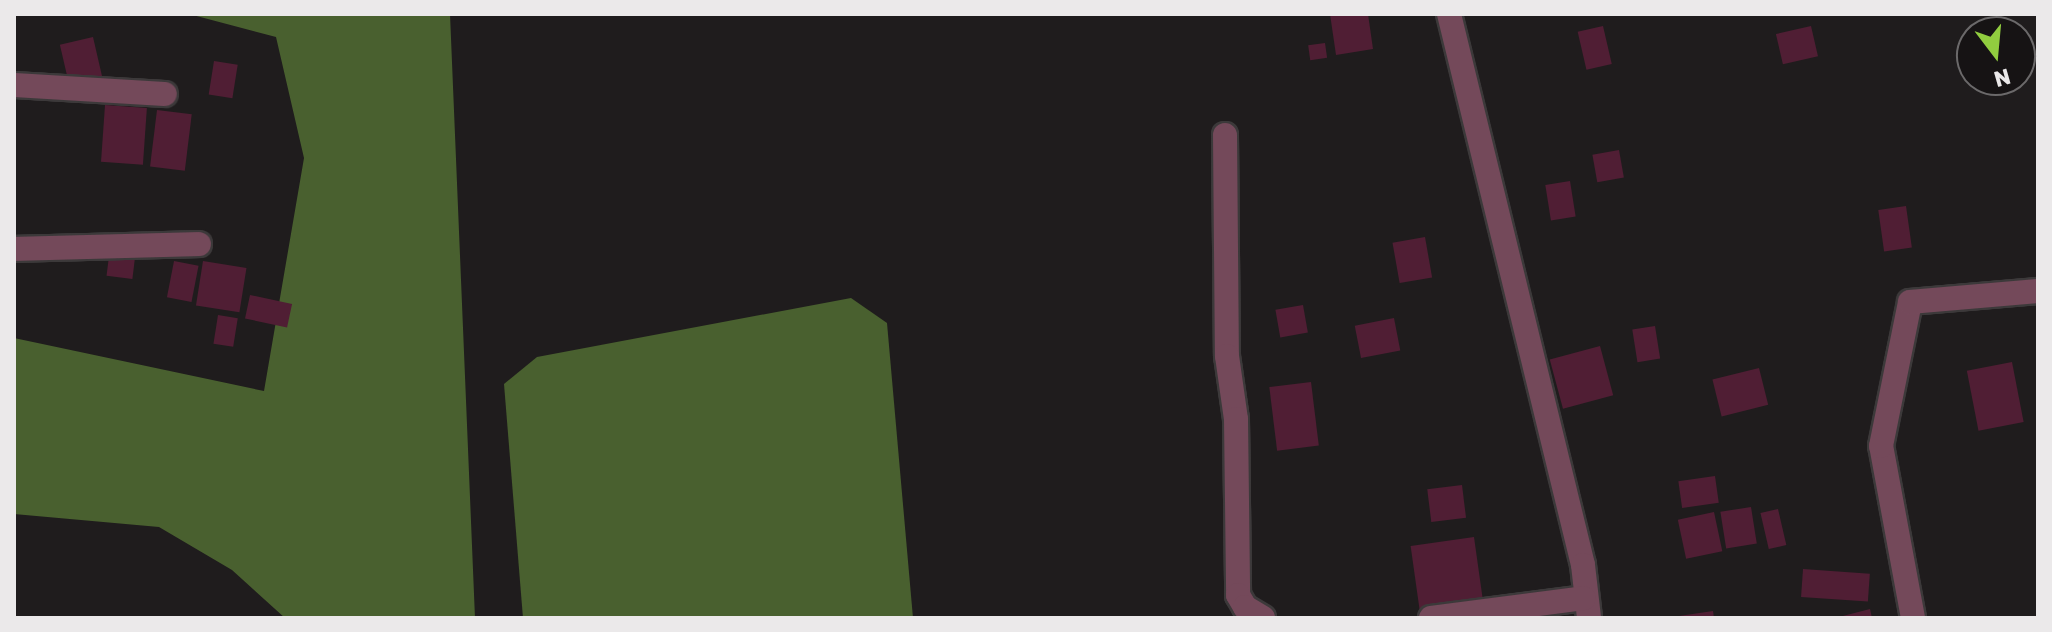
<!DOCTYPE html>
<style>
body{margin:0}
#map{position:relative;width:2052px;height:632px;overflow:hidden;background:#1f1c1d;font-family:Rubik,sans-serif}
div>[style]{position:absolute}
.water>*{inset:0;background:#49602f}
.building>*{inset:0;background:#501e34;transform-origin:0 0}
.roads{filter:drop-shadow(2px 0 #3c393a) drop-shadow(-2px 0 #3c393a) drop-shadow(0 2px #3c393a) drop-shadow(0 -2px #3c393a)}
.minor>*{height:24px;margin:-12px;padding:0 12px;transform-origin:12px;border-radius:12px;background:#74495a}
span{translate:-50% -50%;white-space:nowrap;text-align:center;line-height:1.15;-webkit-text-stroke:7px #161314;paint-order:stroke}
.frame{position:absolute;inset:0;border:16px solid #ebe9ea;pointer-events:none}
.north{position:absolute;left:1956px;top:16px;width:80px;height:80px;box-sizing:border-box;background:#161314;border:2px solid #6b696a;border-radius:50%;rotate:164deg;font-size:22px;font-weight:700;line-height:32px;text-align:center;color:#ebe9ea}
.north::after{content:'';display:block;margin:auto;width:28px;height:36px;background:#91cd3f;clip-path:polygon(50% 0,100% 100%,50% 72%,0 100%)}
</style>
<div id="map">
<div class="water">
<div style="clip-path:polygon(189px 14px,450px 14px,475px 618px,285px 618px,232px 570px,159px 527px,14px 514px,14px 338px,264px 391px,304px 158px,276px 37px)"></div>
<div style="clip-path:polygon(851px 298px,887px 323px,913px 618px,523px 618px,504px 384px,537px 357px)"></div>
</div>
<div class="building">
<div style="clip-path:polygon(1330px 14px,1368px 14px,1373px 49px,1336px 55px)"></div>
<div style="left:1603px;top:26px;width:39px;height:26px;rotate:77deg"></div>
<div style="left:1811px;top:26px;width:31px;height:36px;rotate:77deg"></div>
<div style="left:93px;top:37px;width:41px;height:34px;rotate:77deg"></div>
<div style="left:1325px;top:43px;width:15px;height:17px;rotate:82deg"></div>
<div style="left:214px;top:61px;width:24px;height:34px;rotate:9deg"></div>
<div style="left:105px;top:105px;width:42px;height:57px;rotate:4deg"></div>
<div style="left:157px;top:110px;width:35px;height:57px;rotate:7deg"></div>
<div style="left:1619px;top:150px;width:28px;height:27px;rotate:80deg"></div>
<div style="left:1570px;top:181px;width:36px;height:25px;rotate:81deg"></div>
<div style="left:1906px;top:206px;width:42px;height:28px;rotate:82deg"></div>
<div style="left:1425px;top:237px;width:41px;height:33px;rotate:80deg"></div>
<div style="left:109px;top:256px;width:26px;height:20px;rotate:7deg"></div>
<div style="left:174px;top:261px;width:25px;height:37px;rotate:11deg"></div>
<div style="left:203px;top:261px;width:44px;height:45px;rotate:9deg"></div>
<div style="left:250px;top:295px;width:43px;height:24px;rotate:12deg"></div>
<div style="left:1303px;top:305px;width:28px;height:28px;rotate:80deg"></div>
<div style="left:218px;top:315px;width:20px;height:29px;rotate:9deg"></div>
<div style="left:1394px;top:318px;width:33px;height:40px;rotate:79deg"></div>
<div style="left:1655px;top:326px;width:33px;height:23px;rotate:81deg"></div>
<div style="left:1600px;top:346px;width:51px;height:52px;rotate:75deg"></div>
<div style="left:2012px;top:362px;width:61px;height:46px;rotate:79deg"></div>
<div style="left:1759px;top:368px;width:38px;height:48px;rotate:76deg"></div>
<div style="left:1311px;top:382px;width:64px;height:42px;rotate:83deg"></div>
<div style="left:1715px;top:476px;width:27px;height:37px;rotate:82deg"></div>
<div style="left:1462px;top:485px;width:33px;height:35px;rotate:83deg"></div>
<div style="left:1751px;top:507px;width:37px;height:31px;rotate:81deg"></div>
<div style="left:1778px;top:509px;width:37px;height:18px;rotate:77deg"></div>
<div style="left:1714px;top:512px;width:40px;height:37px;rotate:78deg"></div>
<div style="left:1474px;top:537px;width:67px;height:64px;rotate:82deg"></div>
<div style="left:1803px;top:569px;width:67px;height:28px;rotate:4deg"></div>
<div style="clip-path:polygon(1870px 609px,1872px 618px,1839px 618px,1839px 617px)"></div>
<div style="clip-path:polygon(1558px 611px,1560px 618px,1528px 618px,1528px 616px)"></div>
<div style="clip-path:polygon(1713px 611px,1714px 618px,1680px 618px,1679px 616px)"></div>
</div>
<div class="roads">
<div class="minor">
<div style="left:1449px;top:14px;width:567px;rotate:76.33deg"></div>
<div style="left:1583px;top:565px;width:53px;rotate:83.5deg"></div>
<div style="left:14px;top:85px;width:151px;rotate:3.4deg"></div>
<div style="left:1225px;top:135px;width:221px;rotate:89.5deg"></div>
<div style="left:1227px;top:356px;width:64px;rotate:81.9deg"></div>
<div style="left:1236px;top:419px;width:176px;rotate:89.3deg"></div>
<div style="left:1238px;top:595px;width:14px;rotate:60deg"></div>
<div style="left:1245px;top:607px;width:21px;rotate:31deg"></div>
<div style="left:14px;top:249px;width:185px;rotate:-1.5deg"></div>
<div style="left:1431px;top:618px;width:154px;rotate:-7.4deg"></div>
<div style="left:1913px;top:618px;width:175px;rotate:-100.5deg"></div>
<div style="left:1881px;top:446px;width:147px;rotate:-78.6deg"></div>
<div style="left:1910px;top:302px;width:128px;rotate:-4.9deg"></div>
</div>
</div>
<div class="frame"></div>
<div class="north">N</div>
</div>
